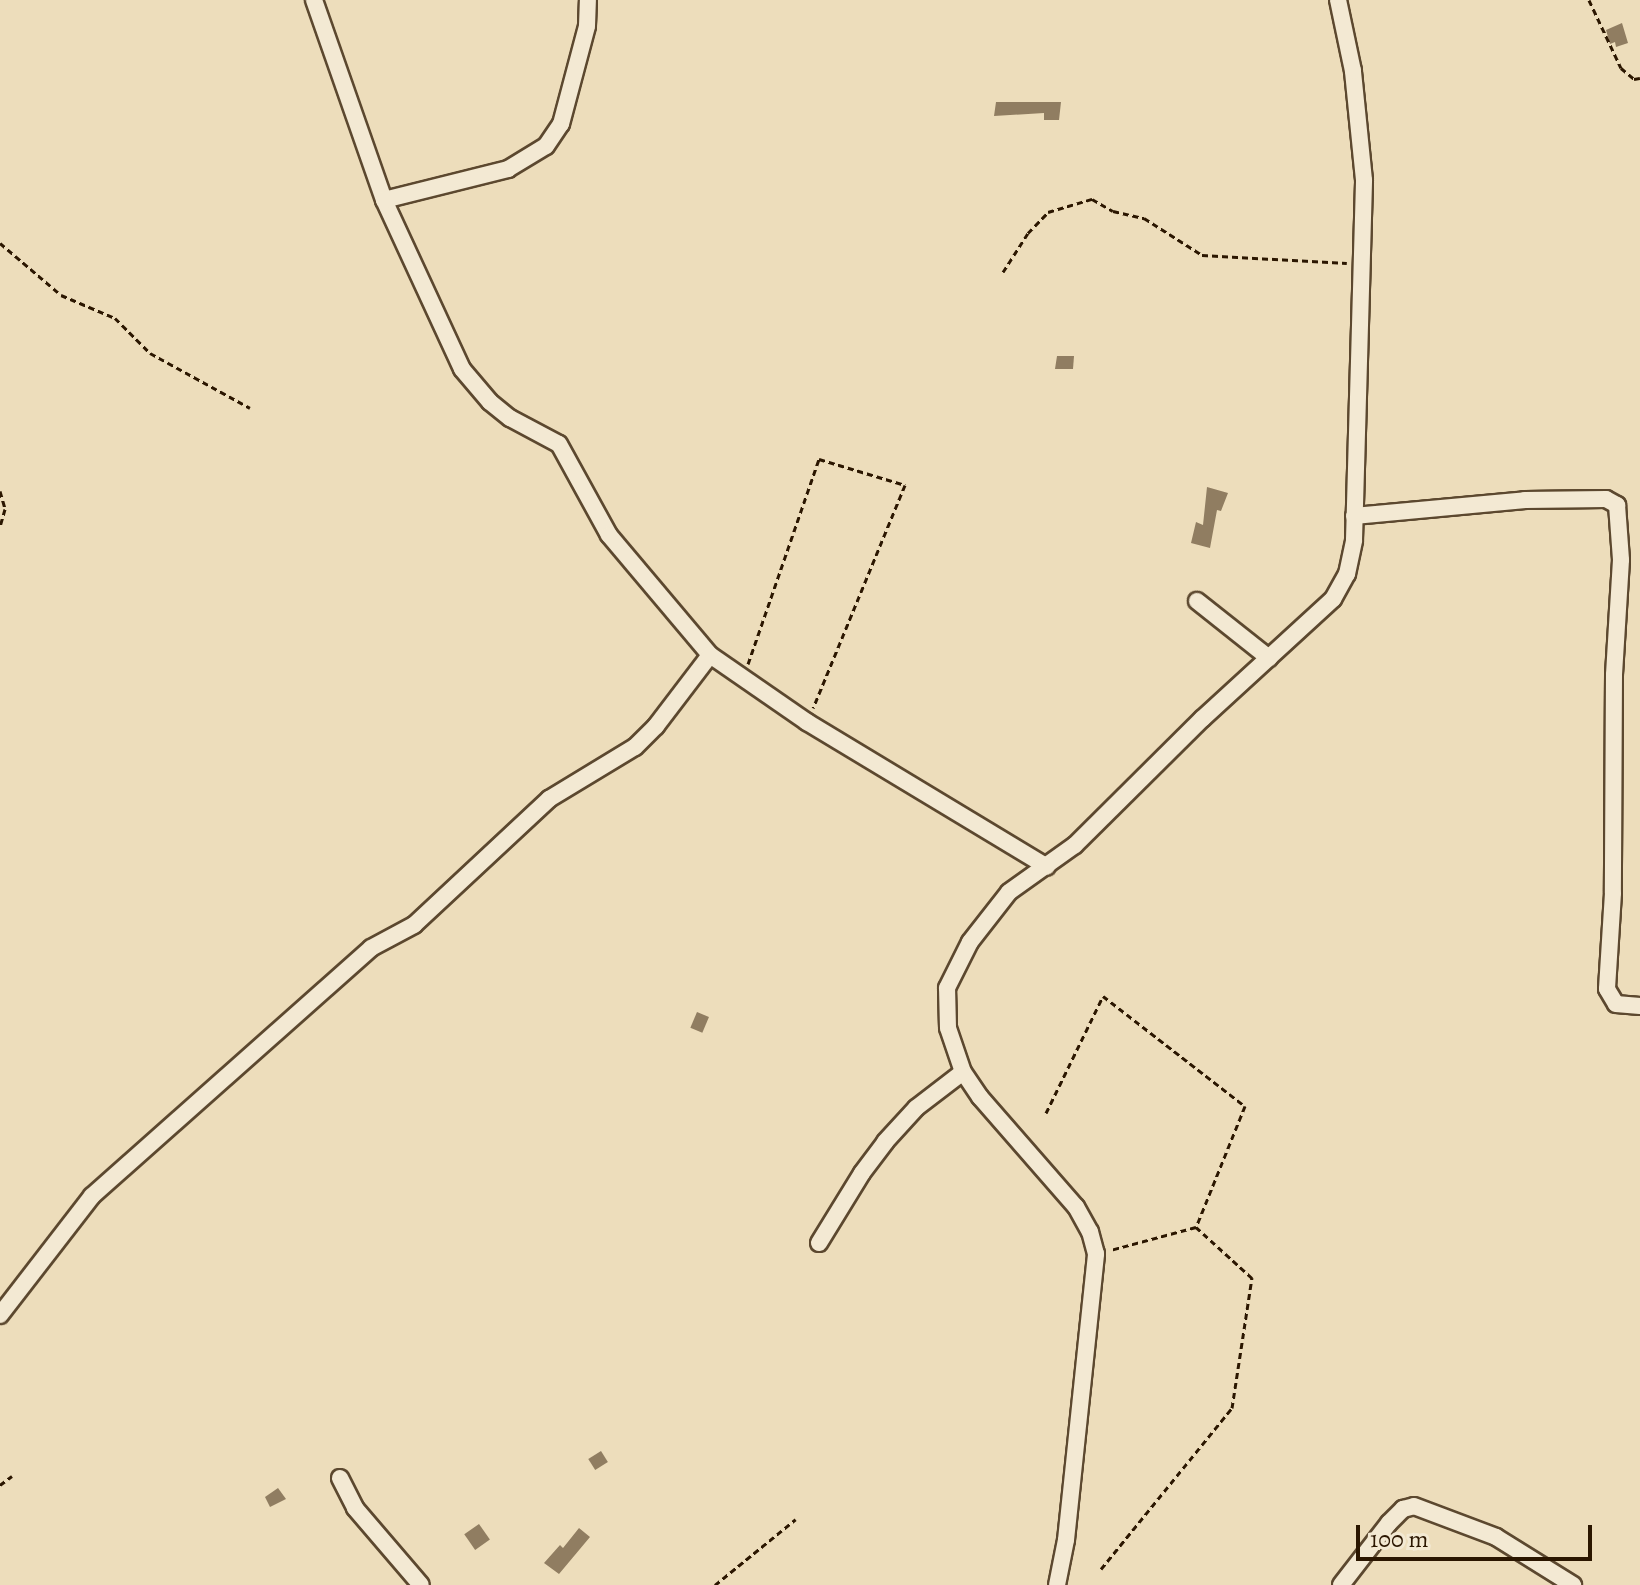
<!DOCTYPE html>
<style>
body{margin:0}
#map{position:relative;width:1640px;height:1585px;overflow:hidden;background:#edddbb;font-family:Alegreya,serif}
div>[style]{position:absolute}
.building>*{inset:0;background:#907d61;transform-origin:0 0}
.path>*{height:3px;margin-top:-1.5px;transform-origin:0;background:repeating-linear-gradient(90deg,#2b1600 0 6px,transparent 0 10px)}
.roads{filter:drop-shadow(2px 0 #5c482f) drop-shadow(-2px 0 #5c482f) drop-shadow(0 2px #5c482f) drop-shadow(0 -2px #5c482f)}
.minor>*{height:16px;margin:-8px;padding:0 8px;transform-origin:8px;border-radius:8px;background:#f3e9d3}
span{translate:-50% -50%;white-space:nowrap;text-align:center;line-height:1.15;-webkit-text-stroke:8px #f3e9d3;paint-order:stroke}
.scale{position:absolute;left:1356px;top:1525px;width:236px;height:36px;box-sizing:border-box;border:4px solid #2b1600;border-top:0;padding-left:10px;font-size:24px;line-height:28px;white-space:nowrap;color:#2b1600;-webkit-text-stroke:6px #f3e9d3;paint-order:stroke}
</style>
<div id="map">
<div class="building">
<div style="clip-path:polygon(1622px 23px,1628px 43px,1616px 47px,1615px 42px,1610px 44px,1606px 30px)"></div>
<div style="clip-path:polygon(996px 102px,1061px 102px,1059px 120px,1044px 120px,1044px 113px,994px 116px)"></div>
<div style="clip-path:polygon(1057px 356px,1074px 356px,1073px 369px,1055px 369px)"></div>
<div style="clip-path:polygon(1207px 487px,1228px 493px,1221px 511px,1217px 510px,1210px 548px,1191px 543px,1196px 522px,1203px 525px)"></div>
<div style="left:697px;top:1012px;width:13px;height:17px;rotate:23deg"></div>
<div style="left:601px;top:1451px;width:13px;height:15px;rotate:58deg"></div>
<div style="clip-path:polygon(278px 1488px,286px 1499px,270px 1507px,265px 1497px)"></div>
<div style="left:479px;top:1524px;width:19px;height:18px;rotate:55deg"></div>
<div style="clip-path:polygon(579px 1528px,590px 1537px,559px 1574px,544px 1563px,560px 1545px,563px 1548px)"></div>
</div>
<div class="path">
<div style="left:1589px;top:0;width:75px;rotate:64.8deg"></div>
<div style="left:1621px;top:68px;width:17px;rotate:40deg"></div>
<div style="left:1634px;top:79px;width:6px;rotate:-9deg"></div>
<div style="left:0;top:243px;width:80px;rotate:40.4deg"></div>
<div style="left:61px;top:295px;width:59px;rotate:23.1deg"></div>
<div style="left:115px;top:318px;width:49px;rotate:45deg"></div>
<div style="left:150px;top:353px;width:114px;rotate:28.8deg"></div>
<div style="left:1003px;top:272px;width:46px;rotate:-57.3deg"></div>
<div style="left:1028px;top:233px;width:29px;rotate:-46deg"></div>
<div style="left:1048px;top:212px;width:46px;rotate:-16.5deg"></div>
<div style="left:1092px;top:199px;width:24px;rotate:30deg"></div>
<div style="left:1113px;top:211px;width:32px;rotate:13deg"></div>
<div style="left:1144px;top:218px;width:69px;rotate:32.5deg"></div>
<div style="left:1202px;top:255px;width:145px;rotate:3.2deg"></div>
<div style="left:0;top:491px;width:19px;rotate:74deg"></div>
<div style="left:5px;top:509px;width:19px;rotate:106deg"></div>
<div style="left:748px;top:664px;width:217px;rotate:-70.9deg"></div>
<div style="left:819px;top:459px;width:90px;rotate:16.8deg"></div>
<div style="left:905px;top:485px;width:241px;rotate:112.4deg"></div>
<div style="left:1046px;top:1113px;width:130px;rotate:-64deg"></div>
<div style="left:1103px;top:996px;width:180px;rotate:37.8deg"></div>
<div style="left:1245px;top:1106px;width:131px;rotate:112deg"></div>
<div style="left:0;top:1485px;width:15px;rotate:-37deg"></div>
<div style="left:1101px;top:1569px;width:208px;rotate:-50.9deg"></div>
<div style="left:1232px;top:1408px;width:132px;rotate:-81.3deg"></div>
<div style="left:1252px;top:1278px;width:76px;rotate:-137.7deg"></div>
<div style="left:1196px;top:1227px;width:88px;rotate:164.9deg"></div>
<div style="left:715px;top:1585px;width:104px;rotate:-39.2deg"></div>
</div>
<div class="roads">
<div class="minor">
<div style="left:314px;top:0;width:212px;rotate:70.7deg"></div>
<div style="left:384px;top:200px;width:186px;rotate:65.2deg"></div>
<div style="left:462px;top:369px;width:43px;rotate:49.7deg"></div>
<div style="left:490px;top:402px;width:26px;rotate:39deg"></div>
<div style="left:510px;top:418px;width:55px;rotate:28deg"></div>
<div style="left:559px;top:444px;width:104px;rotate:61.2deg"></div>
<div style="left:609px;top:535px;width:157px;rotate:49.9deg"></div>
<div style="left:710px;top:655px;width:118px;rotate:34.6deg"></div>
<div style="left:807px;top:722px;width:280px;rotate:31.1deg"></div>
<div style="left:384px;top:200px;width:128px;rotate:-14deg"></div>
<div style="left:508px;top:169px;width:44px;rotate:-31.2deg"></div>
<div style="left:546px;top:146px;width:27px;rotate:-56deg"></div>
<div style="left:561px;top:124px;width:101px;rotate:-75.1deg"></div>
<div style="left:587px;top:26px;width:26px;rotate:-88deg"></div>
<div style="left:1354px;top:516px;width:172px;rotate:-5.3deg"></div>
<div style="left:1525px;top:500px;width:81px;rotate:-0.7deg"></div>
<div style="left:1606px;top:499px;width:13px;rotate:29deg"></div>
<div style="left:1617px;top:505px;width:55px;rotate:85.8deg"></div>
<div style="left:1621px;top:560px;width:115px;rotate:93.5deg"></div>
<div style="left:1614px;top:675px;width:218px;rotate:90.3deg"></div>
<div style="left:1613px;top:893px;width:96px;rotate:93.6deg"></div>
<div style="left:1607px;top:989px;width:17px;rotate:59deg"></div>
<div style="left:1616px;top:1004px;width:24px;rotate:5deg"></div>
<div style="left:1197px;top:601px;width:92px;rotate:38.4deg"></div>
<div style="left:819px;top:1243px;width:82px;rotate:-58.4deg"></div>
<div style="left:862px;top:1173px;width:39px;rotate:-53deg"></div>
<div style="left:885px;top:1142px;width:46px;rotate:-47.6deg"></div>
<div style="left:916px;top:1108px;width:59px;rotate:-37.5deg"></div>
<div style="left:0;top:1315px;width:150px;rotate:-52.3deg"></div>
<div style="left:92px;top:1196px;width:373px;rotate:-41.6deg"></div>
<div style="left:371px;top:948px;width:49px;rotate:-28.1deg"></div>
<div style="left:414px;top:925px;width:185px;rotate:-43deg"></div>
<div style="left:549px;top:799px;width:100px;rotate:-31.2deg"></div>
<div style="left:635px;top:747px;width:30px;rotate:-45deg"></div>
<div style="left:656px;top:726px;width:89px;rotate:-52.7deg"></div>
<div style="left:340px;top:1478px;width:34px;rotate:63deg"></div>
<div style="left:355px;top:1508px;width:101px;rotate:49.4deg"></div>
<div style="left:1057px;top:1585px;width:46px;rotate:-78.7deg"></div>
<div style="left:1066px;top:1540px;width:288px;rotate:-84deg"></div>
<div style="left:1096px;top:1254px;width:23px;rotate:-105deg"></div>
<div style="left:1090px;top:1232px;width:29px;rotate:-119deg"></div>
<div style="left:1076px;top:1207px;width:146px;rotate:-131.1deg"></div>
<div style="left:980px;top:1097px;width:30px;rotate:-124deg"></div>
<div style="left:963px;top:1072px;width:46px;rotate:-108.8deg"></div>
<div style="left:948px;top:1028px;width:40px;rotate:-91.4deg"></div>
<div style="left:947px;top:988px;width:51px;rotate:-63.4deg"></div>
<div style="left:970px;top:942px;width:63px;rotate:-52deg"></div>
<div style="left:1009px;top:892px;width:81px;rotate:-35.5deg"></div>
<div style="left:1075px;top:845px;width:179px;rotate:-44.8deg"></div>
<div style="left:1202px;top:719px;width:178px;rotate:-42.5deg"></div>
<div style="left:1333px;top:599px;width:29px;rotate:-61deg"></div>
<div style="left:1347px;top:574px;width:35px;rotate:-78deg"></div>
<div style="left:1354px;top:540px;width:360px;rotate:-88.4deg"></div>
<div style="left:1364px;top:180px;width:110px;rotate:-95.8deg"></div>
<div style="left:1353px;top:71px;width:73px;rotate:-101.9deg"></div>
<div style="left:1341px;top:1585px;width:78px;rotate:-52.3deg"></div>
<div style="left:1389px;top:1523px;width:20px;rotate:-45deg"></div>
<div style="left:1403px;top:1509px;width:11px;rotate:-15deg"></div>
<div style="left:1414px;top:1506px;width:88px;rotate:20.7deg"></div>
<div style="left:1496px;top:1537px;width:91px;rotate:31.9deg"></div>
</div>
</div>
<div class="scale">100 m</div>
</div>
